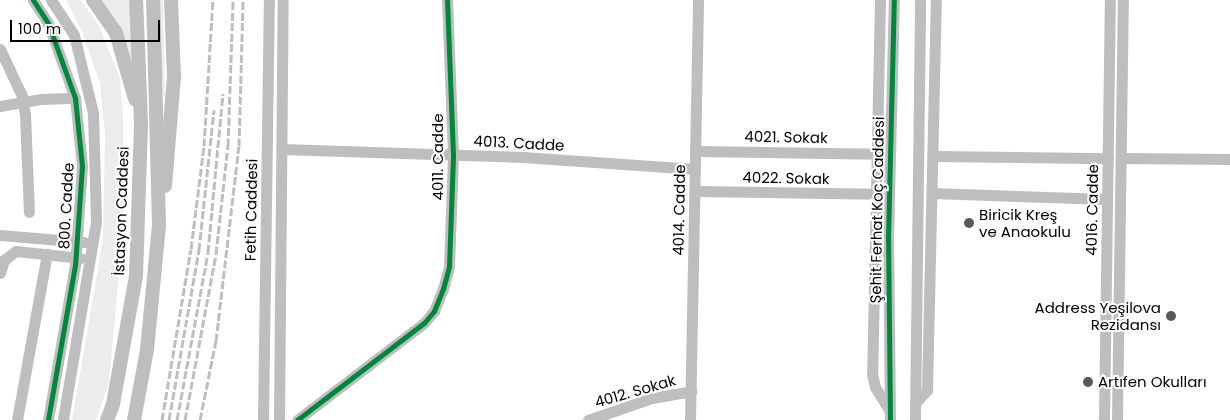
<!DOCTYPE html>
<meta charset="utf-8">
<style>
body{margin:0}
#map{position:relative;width:1230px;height:420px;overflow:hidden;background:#fff;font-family:Poppins,sans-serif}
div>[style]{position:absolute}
.green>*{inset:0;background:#ececec}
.minor>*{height:11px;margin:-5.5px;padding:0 5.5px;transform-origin:5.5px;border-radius:5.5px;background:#bebebe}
.major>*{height:14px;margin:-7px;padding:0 7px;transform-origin:7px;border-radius:7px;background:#bebebe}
.rail>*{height:3px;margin-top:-1.5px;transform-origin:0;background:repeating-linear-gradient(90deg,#bebebe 0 8px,transparent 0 10.5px)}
.cycleway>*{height:5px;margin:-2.5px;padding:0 2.5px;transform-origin:2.5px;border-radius:2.5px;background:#00873e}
.dots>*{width:14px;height:14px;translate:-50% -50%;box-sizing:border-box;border:2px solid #fff;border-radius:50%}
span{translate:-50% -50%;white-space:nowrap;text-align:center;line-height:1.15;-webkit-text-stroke:4px #fff;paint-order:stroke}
.street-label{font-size:15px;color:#000}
.poi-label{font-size:15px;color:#000}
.left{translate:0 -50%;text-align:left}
.right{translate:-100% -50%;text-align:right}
.scale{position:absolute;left:10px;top:20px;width:150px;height:22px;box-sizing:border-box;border:2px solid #000;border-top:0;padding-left:6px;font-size:15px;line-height:18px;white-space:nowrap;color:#000;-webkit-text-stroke:4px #fff;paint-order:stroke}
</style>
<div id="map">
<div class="green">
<div style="clip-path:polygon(66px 0,81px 0,99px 26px,120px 78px,123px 113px,124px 217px,109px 383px,96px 420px,72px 420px,103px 240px,105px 135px,100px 83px,82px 32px)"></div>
<div style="clip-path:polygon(100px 0,130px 0,134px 58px,131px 59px,121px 32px)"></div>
<div style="clip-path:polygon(158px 0,163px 0,165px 96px,163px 96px)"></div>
</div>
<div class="minor">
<div style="left:33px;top:0;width:27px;rotate:57deg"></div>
<div style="left:48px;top:23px;width:80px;rotate:70.2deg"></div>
<div style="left:75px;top:98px;width:68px;rotate:84.1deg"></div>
<div style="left:82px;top:166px;width:99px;rotate:94deg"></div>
<div style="left:75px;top:265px;width:157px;rotate:99.9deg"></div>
<div style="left:51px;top:0;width:42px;rotate:56.7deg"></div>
<div style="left:74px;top:35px;width:80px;rotate:76.3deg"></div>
<div style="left:93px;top:113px;width:109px;rotate:88.4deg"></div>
<div style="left:96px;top:222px;width:201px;rotate:99.5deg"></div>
<div style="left:880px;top:0;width:374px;rotate:91.2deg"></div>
<div style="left:872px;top:374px;width:13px;rotate:77deg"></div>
<div style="left:875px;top:387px;width:26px;rotate:58deg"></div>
<div style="left:0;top:49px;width:52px;rotate:64.9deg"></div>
<div style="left:22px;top:96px;width:18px;rotate:81deg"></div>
<div style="left:25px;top:114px;width:98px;rotate:87.7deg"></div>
<div style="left:0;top:106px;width:42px;rotate:-9.7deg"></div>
<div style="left:41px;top:99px;width:34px;rotate:-2deg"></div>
<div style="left:282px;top:149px;width:241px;rotate:1.9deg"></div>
<div style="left:523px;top:157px;width:172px;rotate:4deg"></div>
<div style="left:695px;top:151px;width:182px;rotate:0.9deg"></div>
<div style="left:933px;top:156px;width:175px;rotate:0.7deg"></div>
<div style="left:1121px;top:158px;width:109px;rotate:0.5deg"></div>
<div style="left:695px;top:191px;width:181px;rotate:0.9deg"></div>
<div style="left:932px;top:193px;width:175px;rotate:2deg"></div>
<div style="left:0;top:235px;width:84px;rotate:4.8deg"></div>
<div style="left:0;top:273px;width:14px;rotate:-73deg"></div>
<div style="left:4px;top:260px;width:15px;rotate:-37deg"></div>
<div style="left:16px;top:251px;width:65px;rotate:6.1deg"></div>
<div style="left:915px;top:403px;width:18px;rotate:-47deg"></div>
<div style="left:927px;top:390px;width:390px;rotate:-88.7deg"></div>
<div style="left:17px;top:420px;width:169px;rotate:-79.8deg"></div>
<div style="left:263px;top:420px;width:420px;rotate:-89.2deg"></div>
<div style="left:279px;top:420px;width:420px;rotate:-89.5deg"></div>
<div style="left:297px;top:420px;width:160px;rotate:-37.4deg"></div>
<div style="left:424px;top:323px;width:16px;rotate:-50deg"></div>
<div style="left:434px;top:311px;width:24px;rotate:-68deg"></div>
<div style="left:443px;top:289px;width:24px;rotate:-75deg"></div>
<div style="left:449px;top:266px;width:111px;rotate:-87.9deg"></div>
<div style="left:453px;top:155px;width:155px;rotate:-92.2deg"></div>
<div style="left:588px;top:420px;width:68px;rotate:-19deg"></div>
<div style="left:652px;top:398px;width:40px;rotate:-10deg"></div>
<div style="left:690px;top:420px;width:420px;rotate:-88.9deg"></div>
<div style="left:890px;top:420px;width:181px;rotate:-90.6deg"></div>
<div style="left:888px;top:239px;width:239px;rotate:-88.6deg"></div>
<div style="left:915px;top:420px;width:420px;rotate:-89.3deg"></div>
<div style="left:1104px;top:420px;width:420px;rotate:-89.2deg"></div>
<div style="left:1117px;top:420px;width:420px;rotate:-89.2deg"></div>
</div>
<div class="major">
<div style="left:93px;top:0;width:40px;rotate:55.1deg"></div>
<div style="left:116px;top:33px;width:69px;rotate:73.9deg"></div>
<div style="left:165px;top:186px;width:109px;rotate:-85.3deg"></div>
<div style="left:174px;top:77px;width:77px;rotate:-92.2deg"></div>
<div style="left:107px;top:420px;width:17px;rotate:-69deg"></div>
<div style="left:113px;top:404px;width:130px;rotate:-79.8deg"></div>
<div style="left:136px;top:276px;width:154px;rotate:-88.1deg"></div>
<div style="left:141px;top:122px;width:122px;rotate:-92.3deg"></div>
<div style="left:134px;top:420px;width:71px;rotate:-79.5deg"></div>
<div style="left:147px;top:350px;width:126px;rotate:-84.5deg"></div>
<div style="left:159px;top:225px;width:225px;rotate:-91.5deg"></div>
</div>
<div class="rail">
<div style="left:162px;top:420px;width:173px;rotate:-80.4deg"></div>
<div style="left:191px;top:249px;width:104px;rotate:-82.8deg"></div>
<div style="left:204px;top:146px;width:146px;rotate:-86.5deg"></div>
<div style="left:169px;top:420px;width:173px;rotate:-80deg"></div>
<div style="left:199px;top:250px;width:141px;rotate:-83.9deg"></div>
<div style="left:177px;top:420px;width:171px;rotate:-79.5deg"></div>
<div style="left:208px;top:252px;width:159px;rotate:-84.6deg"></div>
<div style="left:185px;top:420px;width:169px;rotate:-79.4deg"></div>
<div style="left:216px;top:254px;width:109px;rotate:-83.7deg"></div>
<div style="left:228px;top:146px;width:146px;rotate:-88deg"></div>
<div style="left:200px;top:420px;width:81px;rotate:-78.6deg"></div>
<div style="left:216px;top:341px;width:196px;rotate:-83.3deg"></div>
<div style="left:239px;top:146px;width:146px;rotate:-88.4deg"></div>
</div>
<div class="cycleway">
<div style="left:33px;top:0;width:27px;rotate:57deg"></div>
<div style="left:48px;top:23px;width:80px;rotate:70.2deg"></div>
<div style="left:75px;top:98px;width:68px;rotate:84.1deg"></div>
<div style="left:82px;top:166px;width:99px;rotate:94deg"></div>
<div style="left:75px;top:265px;width:157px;rotate:99.9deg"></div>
<div style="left:297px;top:420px;width:160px;rotate:-37.4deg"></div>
<div style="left:424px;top:323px;width:16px;rotate:-50deg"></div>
<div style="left:434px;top:311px;width:24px;rotate:-68deg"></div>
<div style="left:443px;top:289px;width:24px;rotate:-75deg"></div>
<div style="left:449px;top:266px;width:111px;rotate:-87.9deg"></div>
<div style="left:453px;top:155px;width:155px;rotate:-92.2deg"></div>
<div style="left:890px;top:420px;width:181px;rotate:-90.6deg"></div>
<div style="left:888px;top:239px;width:239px;rotate:-88.6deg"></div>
</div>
<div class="dots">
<div style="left:969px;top:223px;background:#595959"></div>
<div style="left:1171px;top:316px;background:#595959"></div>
<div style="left:1088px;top:382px;background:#595959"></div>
</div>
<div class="street-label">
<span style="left:786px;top:137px;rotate:1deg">4021. Sokak</span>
<span style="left:519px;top:143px;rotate:3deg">4013. Cadde</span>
<span style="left:438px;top:157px;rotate:-90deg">4011. Cadde</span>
<span style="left:786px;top:178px;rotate:1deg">4022. Sokak</span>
<span style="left:66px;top:206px;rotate:-87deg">800. Cadde</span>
<span style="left:251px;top:210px;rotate:-89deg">Fetih Caddesi</span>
<span style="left:679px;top:210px;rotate:-89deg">4014. Cadde</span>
<span style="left:877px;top:210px;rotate:-89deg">Şehit Ferhat Koç Caddesi</span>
<span style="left:1092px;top:210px;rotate:-89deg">4016. Cadde</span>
<span style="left:121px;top:211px;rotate:-88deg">İstasyon Caddesi</span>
<span style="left:635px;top:391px;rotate:-16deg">4012. Sokak</span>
</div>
<div class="poi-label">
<span class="left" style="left:979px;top:223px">Biricik Kreş<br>ve Anaokulu</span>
<span class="right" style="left:1161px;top:316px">Address Yeşilova<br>Rezidansı</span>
<span class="left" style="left:1098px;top:382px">Artıfen Okulları</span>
</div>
<div class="scale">100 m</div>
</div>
